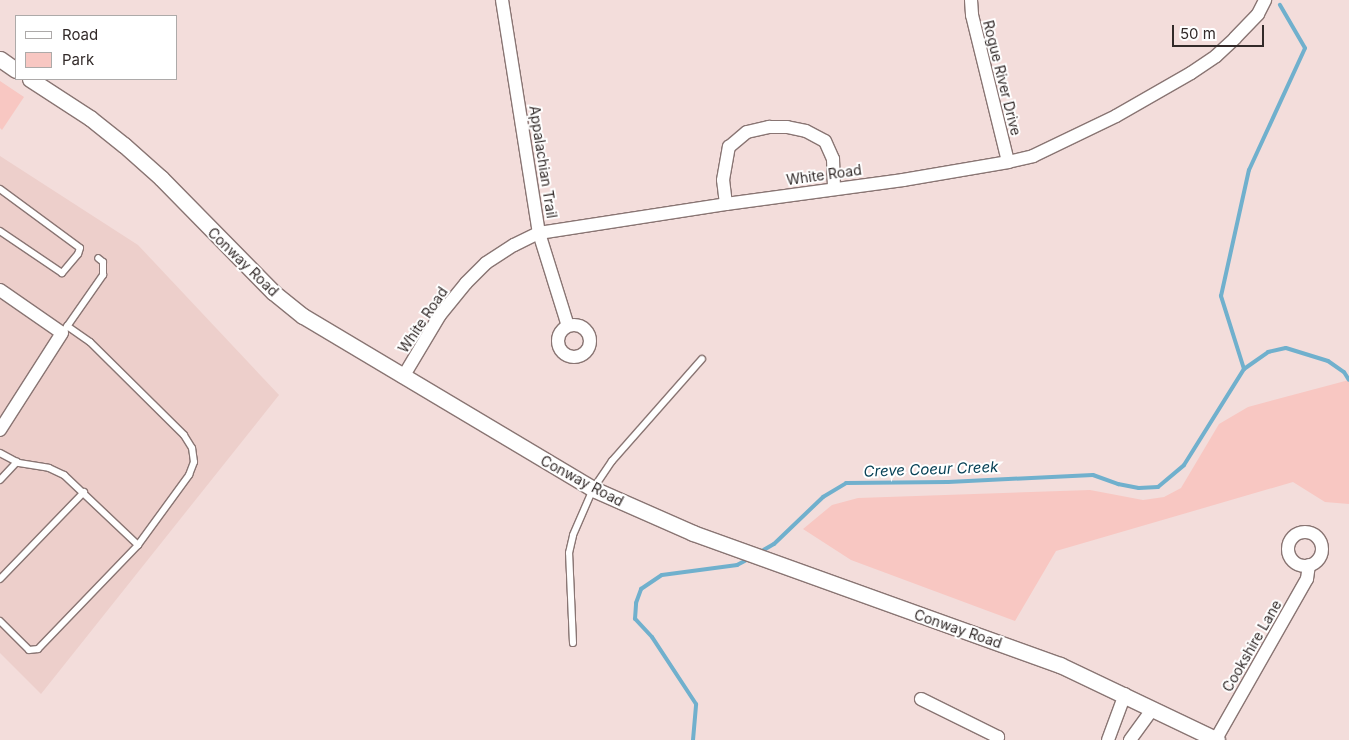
<!DOCTYPE html>
<style>
body{margin:0}
#map{position:relative;width:1349px;height:740px;overflow:hidden;background:#f3dddb;font-family:Inter,sans-serif}
div>[style]{position:absolute}
.built>*{inset:0;background:#edcfcb}
.green>*{inset:0;background:#f8c7c2}
.stream>*{height:4px;margin:-2px;padding:0 2px;transform-origin:2px;border-radius:2px;background:#70b0cd}
.roads{filter:drop-shadow(1px 0 #897573) drop-shadow(-1px 0 #897573) drop-shadow(0 1px #897573) drop-shadow(0 -1px #897573)}
.service>*{height:6px;margin:-3px;padding:0 3px;transform-origin:3px;border-radius:3px;background:#fff}
.minor>*{height:12px;margin:-6px;padding:0 6px;transform-origin:6px;border-radius:6px;background:#fff}
.minor>.ring{margin:-6px;padding:0;box-sizing:content-box;background:none;border:12px solid #fff;border-radius:50%}
.tertiary>*{height:15px;margin:-7.5px;padding:0 7.5px;transform-origin:7.5px;border-radius:7.5px;background:#fff}
span{translate:-50% -50%;white-space:nowrap;text-align:center;line-height:1.15;-webkit-text-stroke:4px #fff;paint-order:stroke}
.street-label{font-size:14px;color:#322a29}
.water-label{font-size:15px;color:#084156;font-style:italic}
.legend{position:absolute;left:15px;top:15px;width:162px;height:65px;box-sizing:border-box;background:#fff;border:1px solid #adaaa9;margin:0;padding:6px 9px;list-style:none;font-size:15px;color:#322a29}
.legend li{display:flex;align-items:center;gap:10px;height:25px}
.legend b{width:25px;border:1px solid #adaaa9}
.scale{position:absolute;left:1172px;top:25px;width:92px;height:22px;box-sizing:border-box;border:2px solid #322a29;border-top:0;padding-left:6px;font-size:15px;line-height:18px;white-space:nowrap;color:#322a29;-webkit-text-stroke:4px #fff;paint-order:stroke}
</style>
<div id="map">
<div class="built">
<div style="clip-path:polygon(0 156px,138px 245px,279px 395px,41px 694px,0 653px)"></div>
</div>
<div class="green">
<div style="clip-path:polygon(0 81px,24px 97px,2px 130px,0 128px)"></div>
<div style="clip-path:polygon(1349px 380px,1349px 504px,1325px 502px,1293px 482px,1056px 551px,1015px 621px,851px 560px,803px 529px,832px 505px,858px 498px,1090px 490px,1143px 500px,1164px 497px,1181px 488px,1219px 424px,1248px 407px)"></div>
</div>
<div class="stream">
<div style="left:1244px;top:369px;width:77px;rotate:-107.5deg"></div>
<div style="left:1221px;top:296px;width:129px;rotate:-77.5deg"></div>
<div style="left:1249px;top:170px;width:134px;rotate:-65.3deg"></div>
<div style="left:1305px;top:48px;width:50px;rotate:-120.2deg"></div>
<div style="left:760px;top:552px;width:16px;rotate:-30deg"></div>
<div style="left:774px;top:544px;width:68px;rotate:-43.8deg"></div>
<div style="left:823px;top:497px;width:27px;rotate:-31deg"></div>
<div style="left:846px;top:483px;width:102px;rotate:-0.6deg"></div>
<div style="left:948px;top:482px;width:145px;rotate:-2.8deg"></div>
<div style="left:1093px;top:475px;width:27px;rotate:20deg"></div>
<div style="left:1118px;top:484px;width:21px;rotate:11deg"></div>
<div style="left:1139px;top:488px;width:19px;rotate:-3deg"></div>
<div style="left:1158px;top:487px;width:34px;rotate:-40deg"></div>
<div style="left:1184px;top:465px;width:113px;rotate:-58deg"></div>
<div style="left:1244px;top:369px;width:29px;rotate:-35deg"></div>
<div style="left:1268px;top:352px;width:18px;rotate:-13deg"></div>
<div style="left:1286px;top:348px;width:44px;rotate:17.2deg"></div>
<div style="left:1328px;top:361px;width:19px;rotate:35deg"></div>
<div style="left:1344px;top:372px;width:9px;rotate:58deg"></div>
<div style="left:693px;top:740px;width:36px;rotate:-85deg"></div>
<div style="left:696px;top:704px;width:80px;rotate:-123.3deg"></div>
<div style="left:652px;top:637px;width:25px;rotate:-133deg"></div>
<div style="left:635px;top:619px;width:16px;rotate:-86deg"></div>
<div style="left:636px;top:603px;width:15px;rotate:-70deg"></div>
<div style="left:641px;top:589px;width:25px;rotate:-34deg"></div>
<div style="left:662px;top:575px;width:76px;rotate:-7.6deg"></div>
<div style="left:737px;top:565px;width:15px;rotate:-28deg"></div>
</div>
<div class="roads">
<div class="service">
<div style="left:0;top:189px;width:99px;rotate:36.4deg"></div>
<div style="left:80px;top:248px;width:6px;rotate:108deg"></div>
<div style="left:78px;top:254px;width:25px;rotate:130deg"></div>
<div style="left:62px;top:273px;width:75px;rotate:-145.9deg"></div>
<div style="left:66px;top:328px;width:65px;rotate:-55.1deg"></div>
<div style="left:103px;top:275px;width:13px;rotate:-90deg"></div>
<div style="left:103px;top:262px;width:6px;rotate:-141deg"></div>
<div style="left:0;top:453px;width:21px;rotate:28deg"></div>
<div style="left:19px;top:463px;width:30px;rotate:9deg"></div>
<div style="left:49px;top:468px;width:17px;rotate:25deg"></div>
<div style="left:64px;top:475px;width:102px;rotate:43.4deg"></div>
<div style="left:0;top:480px;width:25px;rotate:-47deg"></div>
<div style="left:0;top:579px;width:121px;rotate:-46deg"></div>
<div style="left:0;top:621px;width:41px;rotate:45deg"></div>
<div style="left:29px;top:650px;width:9px;rotate:-6deg"></div>
<div style="left:38px;top:649px;width:144px;rotate:-46.1deg"></div>
<div style="left:138px;top:545px;width:87px;rotate:-53.9deg"></div>
<div style="left:189px;top:475px;width:14px;rotate:-69deg"></div>
<div style="left:194px;top:462px;width:14px;rotate:-98deg"></div>
<div style="left:192px;top:448px;width:15px;rotate:-122deg"></div>
<div style="left:184px;top:435px;width:132px;rotate:-135.3deg"></div>
<div style="left:90px;top:342px;width:28px;rotate:-145deg"></div>
<div style="left:573px;top:643px;width:90px;rotate:-92.5deg"></div>
<div style="left:569px;top:553px;width:18px;rotate:-77deg"></div>
<div style="left:573px;top:535px;width:50px;rotate:-66.5deg"></div>
<div style="left:593px;top:489px;width:34px;rotate:-56deg"></div>
<div style="left:612px;top:461px;width:136px;rotate:-48.6deg"></div>
</div>
<div class="minor">
<div style="left:502px;top:0;width:236px;rotate:81deg"></div>
<div style="left:539px;top:233px;width:97px;rotate:72.7deg"></div>
<div style="left:971px;top:0;width:15px;rotate:86deg"></div>
<div style="left:972px;top:15px;width:151px;rotate:76.2deg"></div>
<div style="left:726px;top:204px;width:24px;rotate:-97deg"></div>
<div style="left:723px;top:180px;width:34px;rotate:-80deg"></div>
<div style="left:729px;top:147px;width:23px;rotate:-40deg"></div>
<div style="left:747px;top:132px;width:23px;rotate:-13deg"></div>
<div style="left:769px;top:127px;width:18px"></div>
<div style="left:787px;top:127px;width:19px;rotate:12deg"></div>
<div style="left:806px;top:131px;width:21px;rotate:28deg"></div>
<div style="left:825px;top:141px;width:20px;rotate:66deg"></div>
<div style="left:833px;top:159px;width:29px;rotate:88deg"></div>
<div style="left:0;top:290px;width:75px;rotate:34.7deg"></div>
<div style="left:62px;top:333px;width:115px;rotate:122.6deg"></div>
<div class="ring" style="left:558px;top:325px;width:20px;height:20px"></div>
<div style="left:403px;top:377px;width:72px;rotate:-59.2deg"></div>
<div style="left:440px;top:315px;width:41px;rotate:-50.9deg"></div>
<div style="left:466px;top:283px;width:28px;rotate:-45deg"></div>
<div style="left:486px;top:263px;width:33px;rotate:-33deg"></div>
<div style="left:514px;top:245px;width:28px;rotate:-26deg"></div>
<div style="left:539px;top:233px;width:189px;rotate:-8.8deg"></div>
<div style="left:726px;top:204px;width:179px;rotate:-7.7deg"></div>
<div style="left:903px;top:180px;width:107px;rotate:-9.7deg"></div>
<div style="left:1008px;top:162px;width:26px;rotate:-13deg"></div>
<div style="left:1033px;top:156px;width:92px;rotate:-25.7deg"></div>
<div style="left:1116px;top:116px;width:86px;rotate:-29.8deg"></div>
<div style="left:1191px;top:73px;width:30px;rotate:-34deg"></div>
<div style="left:1216px;top:56px;width:26px;rotate:-43deg"></div>
<div style="left:1235px;top:38px;width:33px;rotate:-46deg"></div>
<div style="left:1258px;top:14px;width:16px;rotate:-63deg"></div>
<div class="ring" style="left:1288px;top:532px;width:22px;height:22px"></div>
<div style="left:921px;top:699px;width:86px;rotate:26.3deg"></div>
<div style="left:998px;top:737px;width:4px;rotate:124deg"></div>
<div style="left:1216px;top:739px;width:184px;rotate:-60.4deg"></div>
<div style="left:1307px;top:579px;width:14px;rotate:-82deg"></div>
<div style="left:1108px;top:740px;width:49px;rotate:-69.7deg"></div>
<div style="left:1130px;top:740px;width:39px;rotate:-54deg"></div>
</div>
<div class="tertiary">
<div style="left:0;top:59px;width:19px;rotate:35deg"></div>
<div style="left:30px;top:79px;width:72px;rotate:33deg"></div>
<div style="left:90px;top:118px;width:43px;rotate:38.5deg"></div>
<div style="left:124px;top:145px;width:50px;rotate:41.7deg"></div>
<div style="left:161px;top:178px;width:160px;rotate:45.5deg"></div>
<div style="left:273px;top:292px;width:38px;rotate:39deg"></div>
<div style="left:303px;top:316px;width:338px;rotate:30.8deg"></div>
<div style="left:593px;top:489px;width:109px;rotate:23.7deg"></div>
<div style="left:693px;top:533px;width:390px;rotate:19.8deg"></div>
<div style="left:1060px;top:665px;width:174px;rotate:25.5deg"></div>
</div>
</div>
<div class="street-label">
<span style="left:1002px;top:78px;rotate:76deg">Rogue River Drive</span>
<span style="left:543px;top:162px;rotate:81deg">Appalachian Trail</span>
<span style="left:824px;top:175px;rotate:-8deg">White Road</span>
<span style="left:243px;top:262px;rotate:44deg">Conway Road</span>
<span style="left:423px;top:320px;rotate:-56deg">White Road</span>
<span style="left:582px;top:481px;rotate:28deg">Conway Road</span>
<span style="left:958px;top:629px;rotate:19deg">Conway Road</span>
<span style="left:1252px;top:646px;rotate:-60deg">Cookshire Lane</span>
</div>
<div class="water-label">
<span style="left:931px;top:469px;rotate:-2deg">Creve Coeur Creek</span>
</div>
<ul class="legend">
<li><b style="height:6px;background:#fff"></b>Road</li>
<li><b style="height:14px;background:#f8c7c2"></b>Park</li>
</ul>
<div class="scale">50 m</div>
</div>
